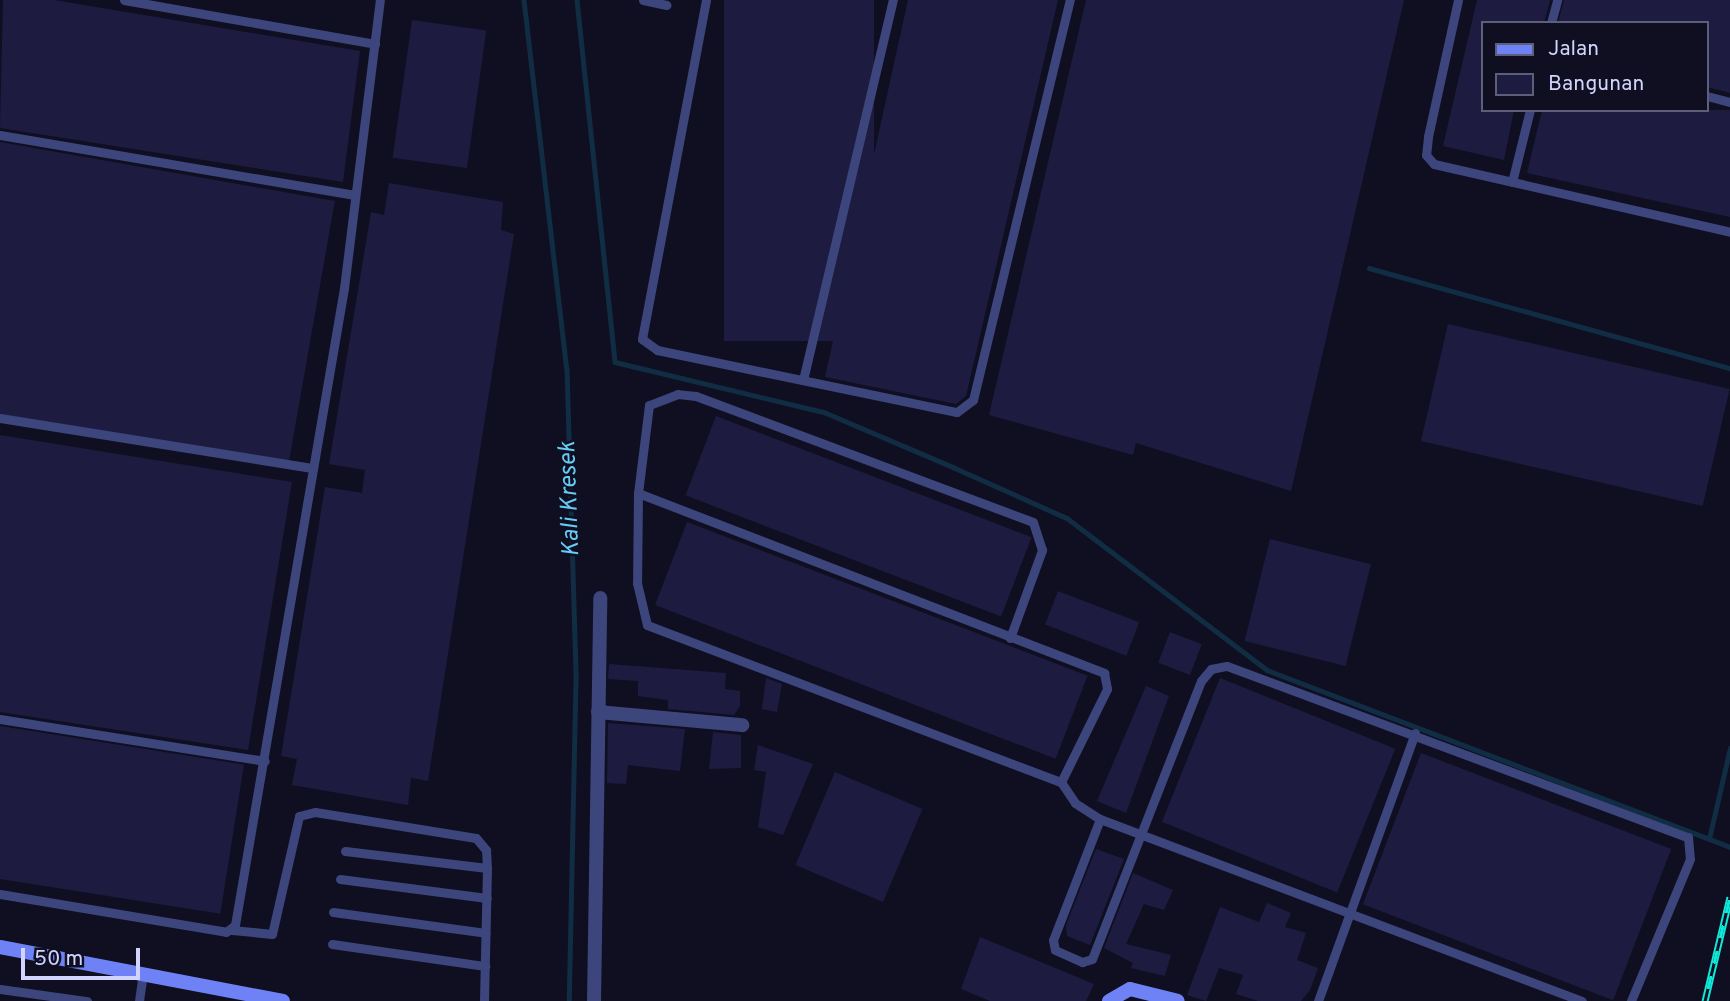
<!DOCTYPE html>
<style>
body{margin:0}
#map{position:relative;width:1730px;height:1001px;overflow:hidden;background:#0f0f21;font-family:Overpass,sans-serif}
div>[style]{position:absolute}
.stream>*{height:4.5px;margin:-2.25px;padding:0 2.25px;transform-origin:2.25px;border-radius:2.25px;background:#112d43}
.building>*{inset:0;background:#1d1c40;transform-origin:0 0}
.lane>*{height:9px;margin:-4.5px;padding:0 4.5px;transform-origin:4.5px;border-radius:4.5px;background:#3d457d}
.street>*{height:14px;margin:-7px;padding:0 7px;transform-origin:7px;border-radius:7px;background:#3d457d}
.secondary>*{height:14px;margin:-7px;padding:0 7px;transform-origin:7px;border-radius:7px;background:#6f82f5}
.rail>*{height:7px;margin-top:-3.5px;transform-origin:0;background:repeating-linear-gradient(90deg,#0f0f21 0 13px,#0feadb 0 26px);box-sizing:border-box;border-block:2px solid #0feadb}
span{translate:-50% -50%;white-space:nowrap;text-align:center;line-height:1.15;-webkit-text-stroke:5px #0f0f21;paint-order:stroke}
.water-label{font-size:24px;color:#66cbf5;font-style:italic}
.legend{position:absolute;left:1481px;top:21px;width:228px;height:91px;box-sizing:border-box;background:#0f0f21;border:2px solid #5d5e79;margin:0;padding:9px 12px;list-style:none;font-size:21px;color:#d1d4fc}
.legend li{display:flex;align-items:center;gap:14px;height:35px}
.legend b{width:35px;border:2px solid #5d5e79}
.scale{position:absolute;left:21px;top:948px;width:119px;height:32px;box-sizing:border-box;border:4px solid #d1d4fc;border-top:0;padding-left:9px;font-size:21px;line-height:24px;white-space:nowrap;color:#d1d4fc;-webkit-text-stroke:5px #0f0f21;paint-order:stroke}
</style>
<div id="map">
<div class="stream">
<div style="left:524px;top:0;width:371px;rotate:83.4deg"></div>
<div style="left:567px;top:369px;width:310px;rotate:88.3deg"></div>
<div style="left:576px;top:679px;width:322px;rotate:91.2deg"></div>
<div style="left:577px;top:0;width:364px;rotate:84deg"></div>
<div style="left:615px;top:362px;width:215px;rotate:13.5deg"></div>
<div style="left:824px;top:412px;width:142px;rotate:23.1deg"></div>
<div style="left:955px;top:468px;width:123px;rotate:24.1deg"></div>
<div style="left:1067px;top:518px;width:251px;rotate:37.2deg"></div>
<div style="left:1267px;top:670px;width:496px;rotate:20.9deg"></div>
<div style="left:1369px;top:268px;width:375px;rotate:15.5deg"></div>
<div style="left:1709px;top:839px;width:93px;rotate:-77deg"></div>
</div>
<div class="building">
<div style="clip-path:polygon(3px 0,54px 0,360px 51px,343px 182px,0 128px)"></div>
<div style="left:724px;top:0;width:150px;height:341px"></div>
<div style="clip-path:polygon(908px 0,1058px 0,966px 396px,956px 404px,825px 377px)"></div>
<div style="clip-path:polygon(1086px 0,1404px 0,1291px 491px,1136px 443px,1133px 455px,989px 415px)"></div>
<div style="clip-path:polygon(1477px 0,1550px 0,1544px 23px,1483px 23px,1483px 110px,1514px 110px,1504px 160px,1443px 146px)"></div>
<div style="clip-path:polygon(1564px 0,1730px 0,1730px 93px,1707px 87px,1707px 23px,1558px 23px)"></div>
<div style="left:412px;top:20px;width:75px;height:139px;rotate:8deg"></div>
<div style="clip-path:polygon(1542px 110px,1730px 110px,1730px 217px,1527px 173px)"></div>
<div style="left:0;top:142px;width:340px;height:268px;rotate:10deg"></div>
<div style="clip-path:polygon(389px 183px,503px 202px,501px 230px,514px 234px,428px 781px,411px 778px,408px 805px,292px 785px,297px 759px,281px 756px,325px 487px,362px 493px,365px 470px,329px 464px,371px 212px,384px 215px)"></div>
<div style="left:1448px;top:324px;width:289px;height:120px;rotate:13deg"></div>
<div style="left:716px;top:416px;width:338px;height:85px;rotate:21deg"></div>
<div style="clip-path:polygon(0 435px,292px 482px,248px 750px,0 712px)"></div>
<div style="left:687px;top:522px;width:429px;height:89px;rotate:21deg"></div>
<div style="left:1270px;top:539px;width:104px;height:105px;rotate:14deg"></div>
<div style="left:1058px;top:591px;width:87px;height:36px;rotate:21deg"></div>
<div style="left:1170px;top:632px;width:34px;height:33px;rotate:21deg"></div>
<div style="clip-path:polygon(609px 664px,726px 673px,725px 689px,740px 691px,740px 706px,734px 715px,668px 709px,668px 700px,638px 696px,638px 681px,608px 679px)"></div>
<div style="clip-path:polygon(766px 678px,782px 684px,777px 712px,762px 709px)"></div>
<div style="left:1220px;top:678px;width:189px;height:155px;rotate:22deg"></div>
<div style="clip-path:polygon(1146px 686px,1169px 696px,1126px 813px,1097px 801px)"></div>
<div style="clip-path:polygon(608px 723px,685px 729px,680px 771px,628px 765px,626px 784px,607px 783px)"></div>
<div style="left:0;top:726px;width:247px;height:151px;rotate:9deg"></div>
<div style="clip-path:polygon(713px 732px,741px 735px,741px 768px,709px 769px)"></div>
<div style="clip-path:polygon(758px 745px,813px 764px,783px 835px,758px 827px,766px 772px,754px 770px)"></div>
<div style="left:1421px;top:753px;width:268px;height:162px;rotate:21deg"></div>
<div style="left:835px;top:772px;width:95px;height:101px;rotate:23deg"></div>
<div style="clip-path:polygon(1096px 849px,1124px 859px,1090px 945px,1067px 936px,1066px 925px)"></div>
<div style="clip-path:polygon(1133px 873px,1173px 890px,1164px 910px,1144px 904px,1126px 944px,1171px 955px,1165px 976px,1131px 968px,1133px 963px,1104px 948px)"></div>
<div style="clip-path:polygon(1267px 903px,1291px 913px,1285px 927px,1306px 933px,1297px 960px,1318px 968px,1310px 990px,1301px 1001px,1258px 1001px,1236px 994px,1243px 975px,1219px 968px,1206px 1001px,1187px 995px,1220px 907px,1259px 922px)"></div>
<div style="clip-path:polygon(980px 937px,1094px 984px,1086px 1001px,990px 1001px,961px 989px)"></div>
</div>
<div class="lane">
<div style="left:124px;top:0;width:255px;rotate:9.9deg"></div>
<div style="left:643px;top:0;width:24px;rotate:12deg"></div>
<div style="left:706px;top:0;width:345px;rotate:100.7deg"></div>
<div style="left:642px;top:339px;width:19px;rotate:36deg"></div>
<div style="left:657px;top:350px;width:306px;rotate:11.7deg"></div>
<div style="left:957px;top:412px;width:20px;rotate:-37deg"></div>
<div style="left:973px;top:400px;width:412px;rotate:-76.4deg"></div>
<div style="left:1458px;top:0;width:140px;rotate:102.4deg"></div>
<div style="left:1428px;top:137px;width:18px;rotate:96deg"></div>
<div style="left:1426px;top:155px;width:12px;rotate:48deg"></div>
<div style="left:1434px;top:164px;width:304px;rotate:12.9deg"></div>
<div style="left:1551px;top:23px;width:24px;rotate:-75deg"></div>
<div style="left:1707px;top:96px;width:24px;rotate:15deg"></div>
<div style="left:0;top:135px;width:360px;rotate:9.6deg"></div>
<div style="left:1512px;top:182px;width:74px;rotate:-76deg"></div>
<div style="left:803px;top:380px;width:391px;rotate:-76.7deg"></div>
<div style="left:0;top:418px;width:316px;rotate:9.1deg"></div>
<div style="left:638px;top:493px;width:500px;rotate:21.1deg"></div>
<div style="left:1104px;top:673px;width:16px;rotate:79deg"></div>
<div style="left:1107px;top:689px;width:104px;rotate:116.3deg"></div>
<div style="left:1010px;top:638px;width:94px;rotate:-70deg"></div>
<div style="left:1042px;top:550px;width:29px;rotate:-108deg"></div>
<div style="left:1033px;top:522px;width:360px;rotate:-159.5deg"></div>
<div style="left:696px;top:396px;width:18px;rotate:-174deg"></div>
<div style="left:678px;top:394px;width:31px;rotate:159deg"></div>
<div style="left:649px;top:405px;width:89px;rotate:97.1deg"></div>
<div style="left:638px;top:493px;width:90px;rotate:90.6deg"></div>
<div style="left:637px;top:583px;width:43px;rotate:76.6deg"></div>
<div style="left:647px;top:625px;width:443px;rotate:20.8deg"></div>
<div style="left:1061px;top:782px;width:25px;rotate:56deg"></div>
<div style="left:1075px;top:803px;width:30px;rotate:33deg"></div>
<div style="left:1100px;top:819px;width:515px;rotate:20.69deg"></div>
<div style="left:0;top:719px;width:268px;rotate:9deg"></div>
<div style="left:1100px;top:819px;width:130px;rotate:111.2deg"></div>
<div style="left:1053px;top:940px;width:10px;rotate:79deg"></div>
<div style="left:1055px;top:950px;width:30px;rotate:24deg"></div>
<div style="left:1082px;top:962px;width:10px;rotate:-17deg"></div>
<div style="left:1092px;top:959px;width:299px;rotate:-68.6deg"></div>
<div style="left:1201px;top:681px;width:16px;rotate:-50deg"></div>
<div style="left:1211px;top:669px;width:16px;rotate:-11deg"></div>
<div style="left:1227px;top:666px;width:492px;rotate:20.4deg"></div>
<div style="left:1688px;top:837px;width:22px;rotate:85deg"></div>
<div style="left:1690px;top:859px;width:154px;rotate:112.6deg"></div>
<div style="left:345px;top:851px;width:143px;rotate:6.8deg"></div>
<div style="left:340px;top:879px;width:148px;rotate:7.4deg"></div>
<div style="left:0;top:894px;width:229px;rotate:9.5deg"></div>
<div style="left:226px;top:932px;width:11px;rotate:-38deg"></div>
<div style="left:235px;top:925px;width:646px;rotate:-80.29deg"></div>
<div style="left:344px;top:288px;width:290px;rotate:-82.9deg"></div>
<div style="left:333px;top:912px;width:154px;rotate:7.8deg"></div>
<div style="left:232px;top:930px;width:40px;rotate:5.7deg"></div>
<div style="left:272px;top:934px;width:121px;rotate:-77.1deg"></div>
<div style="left:299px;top:816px;width:16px;rotate:-14deg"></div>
<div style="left:315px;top:812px;width:163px;rotate:9.2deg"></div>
<div style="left:476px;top:838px;width:16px;rotate:50deg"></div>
<div style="left:486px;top:850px;width:18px;rotate:87deg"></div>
<div style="left:487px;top:868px;width:133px;rotate:91.3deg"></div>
<div style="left:332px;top:944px;width:155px;rotate:8.2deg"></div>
<div style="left:0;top:989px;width:88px;rotate:7.9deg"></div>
<div style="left:139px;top:1001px;width:27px;rotate:-82deg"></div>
<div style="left:1318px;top:1001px;width:285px;rotate:-70.1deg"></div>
</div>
<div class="street">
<div style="left:598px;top:712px;width:145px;rotate:5.2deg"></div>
<div style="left:594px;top:1001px;width:403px;rotate:-89.1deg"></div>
</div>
<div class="secondary">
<div style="left:0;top:947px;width:288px;rotate:10.8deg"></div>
<div style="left:1109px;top:1001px;width:24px;rotate:-30deg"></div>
<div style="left:1130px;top:989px;width:49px;rotate:14deg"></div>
</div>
<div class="rail">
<div style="left:1705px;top:1001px;width:107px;rotate:-76.5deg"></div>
</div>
<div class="water-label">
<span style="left:571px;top:499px;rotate:-92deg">Kali Kresek</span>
</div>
<ul class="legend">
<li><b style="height:9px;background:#6f82f5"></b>Jalan</li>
<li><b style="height:19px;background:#1d1c40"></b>Bangunan</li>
</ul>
<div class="scale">50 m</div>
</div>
